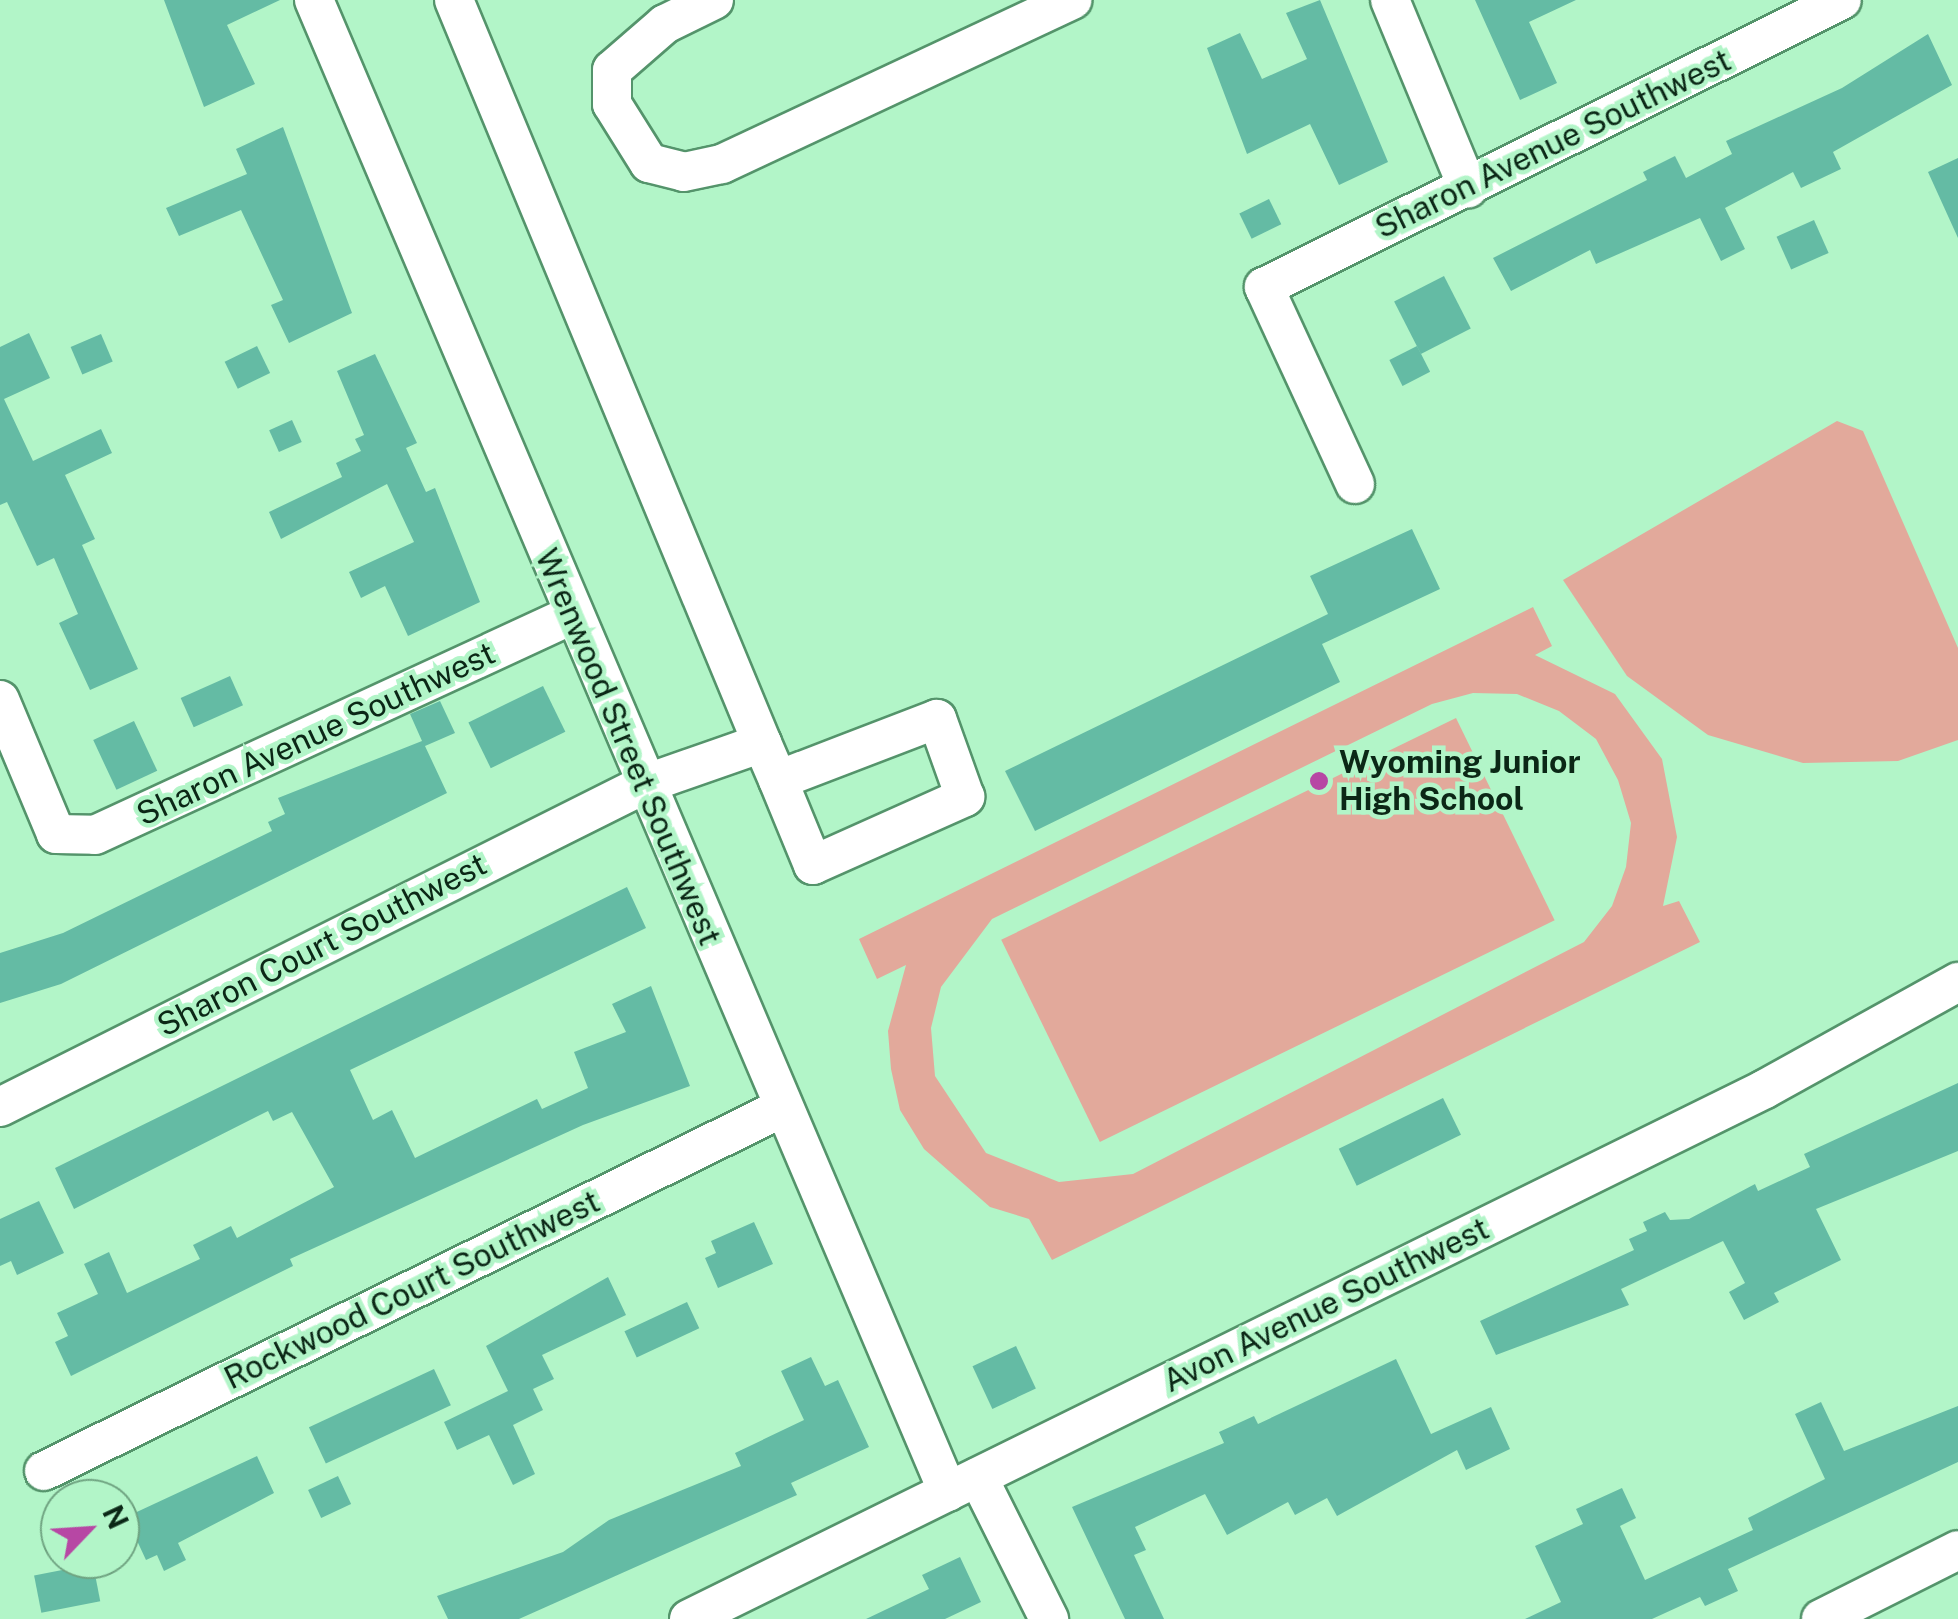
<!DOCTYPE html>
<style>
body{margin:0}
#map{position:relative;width:1958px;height:1619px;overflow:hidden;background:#b2f5c8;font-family:"Public Sans",sans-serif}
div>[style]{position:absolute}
.green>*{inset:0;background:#e2a99b;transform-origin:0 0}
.building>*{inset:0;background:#64bba4;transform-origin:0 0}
.roads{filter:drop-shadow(2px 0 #54946b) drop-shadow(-2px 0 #54946b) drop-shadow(0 2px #54946b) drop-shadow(0 -2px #54946b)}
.minor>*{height:38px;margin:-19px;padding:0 19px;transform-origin:19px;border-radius:19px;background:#fff}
.dots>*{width:28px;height:28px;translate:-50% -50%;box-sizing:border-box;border:5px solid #b2f5c8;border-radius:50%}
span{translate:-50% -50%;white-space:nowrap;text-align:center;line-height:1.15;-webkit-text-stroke:9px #b2f5c8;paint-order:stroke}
.street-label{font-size:32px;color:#0b2716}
.poi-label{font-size:32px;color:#0b2716;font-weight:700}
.left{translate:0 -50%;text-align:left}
.north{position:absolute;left:40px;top:1479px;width:100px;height:100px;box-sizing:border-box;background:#b2f5c8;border:2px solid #6fa381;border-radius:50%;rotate:65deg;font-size:28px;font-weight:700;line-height:40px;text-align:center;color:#0b2716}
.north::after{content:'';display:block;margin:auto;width:35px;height:45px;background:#b747a4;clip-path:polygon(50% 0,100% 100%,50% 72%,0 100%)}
</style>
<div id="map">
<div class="green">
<div style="clip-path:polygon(1837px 421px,1863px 431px,1958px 648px,1958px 740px,1898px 761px,1803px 763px,1708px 735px,1627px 676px,1563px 580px)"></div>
<div style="clip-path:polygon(evenodd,1533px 607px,1552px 646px,1535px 655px,1615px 694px,1662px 759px,1677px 837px,1663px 906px,1679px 901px,1700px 942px,1052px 1260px,1029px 1219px,990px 1207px,924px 1149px,900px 1110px,891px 1069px,888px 1031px,906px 965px,877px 979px,859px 939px,1533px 607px,1473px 693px,1517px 694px,1559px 711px,1596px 739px,1618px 780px,1631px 823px,1626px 867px,1612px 906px,1584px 942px,1133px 1174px,1059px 1182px,986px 1153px,935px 1076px,931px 1028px,941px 987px,992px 919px,1432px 704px,1473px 693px)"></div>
<div style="left:1456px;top:718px;width:225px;height:506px;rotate:64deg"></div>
</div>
<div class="building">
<div style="clip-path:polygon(164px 0,280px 0,227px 25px,255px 84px,204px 107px)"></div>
<div style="clip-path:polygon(1320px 0,1388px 162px,1339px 185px,1310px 124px,1247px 154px,1207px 48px,1240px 33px,1262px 79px,1307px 59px,1286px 13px)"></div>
<div style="clip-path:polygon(1475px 0,1576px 0,1529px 22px,1557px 83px,1520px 100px)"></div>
<div style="clip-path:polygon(1928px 34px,1952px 85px,1833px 152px,1841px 169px,1801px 188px,1793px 172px,1725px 208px,1745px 249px,1721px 261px,1700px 218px,1596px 264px,1590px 250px,1511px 291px,1493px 258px,1647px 180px,1643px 172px,1675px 156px,1686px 178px,1732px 154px,1726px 141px,1842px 88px)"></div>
<div style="clip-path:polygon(283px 127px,352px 313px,289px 343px,271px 305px,283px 300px,241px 210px,179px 236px,166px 208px,247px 174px,236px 149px)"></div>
<div style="clip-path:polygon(1958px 158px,1958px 238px,1928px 172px)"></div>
<div style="left:1269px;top:199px;width:28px;height:33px;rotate:64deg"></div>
<div style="left:1814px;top:220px;width:36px;height:41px;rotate:66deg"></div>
<div style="left:1444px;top:276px;width:59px;height:56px;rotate:63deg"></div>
<div style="clip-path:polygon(29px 333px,50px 378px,4px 399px,33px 461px,101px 429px,112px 453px,65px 475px,95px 539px,82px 545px,138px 669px,90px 690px,59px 623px,78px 614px,54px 558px,37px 566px,7px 502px,0 505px,0 347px)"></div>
<div style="left:101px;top:334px;width:30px;height:33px;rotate:67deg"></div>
<div style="left:257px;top:346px;width:30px;height:36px;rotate:64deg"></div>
<div style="left:1417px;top:346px;width:29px;height:31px;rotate:63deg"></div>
<div style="clip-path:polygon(375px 354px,417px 443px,406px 448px,426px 492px,435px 488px,480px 602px,408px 636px,385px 586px,361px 598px,349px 572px,414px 542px,387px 484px,281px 539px,269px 512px,342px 477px,336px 463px,361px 451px,355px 439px,364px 435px,337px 371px)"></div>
<div style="left:292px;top:420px;width:24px;height:25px;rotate:66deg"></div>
<div style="clip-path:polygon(1412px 529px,1440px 589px,1322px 644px,1340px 682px,1035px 831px,1005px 771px,1328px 614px,1310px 576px)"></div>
<div style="left:230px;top:676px;width:32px;height:54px;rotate:66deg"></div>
<div style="left:543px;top:686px;width:51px;height:83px;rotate:64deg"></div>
<div style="clip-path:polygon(440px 701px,455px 733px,425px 746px,447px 793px,61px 984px,0 1003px,0 953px,63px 933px,272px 831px,268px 822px,285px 814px,278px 798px,422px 741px,410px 714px)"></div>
<div style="left:134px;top:721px;width:55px;height:45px;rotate:65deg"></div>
<div style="clip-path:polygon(627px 887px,646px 928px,350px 1070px,373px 1120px,392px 1110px,415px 1158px,537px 1099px,542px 1109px,588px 1088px,574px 1052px,626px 1032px,612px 1004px,651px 986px,690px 1086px,583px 1125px,290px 1259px,293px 1266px,71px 1376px,55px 1342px,68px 1336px,57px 1313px,98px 1294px,84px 1264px,109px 1252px,127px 1293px,200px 1259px,193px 1245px,231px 1226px,237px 1238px,334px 1187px,292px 1112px,273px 1121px,268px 1111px,74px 1209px,55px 1168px)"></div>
<div style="clip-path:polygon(1958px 1083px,1958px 1151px,1816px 1209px,1841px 1260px,1774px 1293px,1779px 1302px,1744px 1320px,1729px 1292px,1745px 1283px,1723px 1241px,1621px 1289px,1629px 1305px,1496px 1355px,1480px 1321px,1634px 1250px,1629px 1239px,1647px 1231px,1643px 1222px,1665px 1212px,1670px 1220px,1689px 1219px,1755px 1184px,1758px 1191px,1810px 1167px,1804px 1154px)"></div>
<div style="left:1443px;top:1098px;width:41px;height:116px;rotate:64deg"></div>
<div style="clip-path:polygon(39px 1201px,64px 1253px,17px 1275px,11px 1261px,0 1266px,0 1219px)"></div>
<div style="clip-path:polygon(754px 1222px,773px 1264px,718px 1288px,705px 1258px,716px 1253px,711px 1241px)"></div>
<div style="clip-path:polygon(608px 1277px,626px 1315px,542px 1355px,554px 1379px,533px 1389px,543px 1410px,513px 1425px,535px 1474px,513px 1485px,489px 1435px,457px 1450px,444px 1422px,508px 1391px,486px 1346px)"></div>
<div style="left:687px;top:1302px;width:29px;height:69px;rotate:65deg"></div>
<div style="left:1016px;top:1346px;width:47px;height:48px;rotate:65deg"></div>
<div style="clip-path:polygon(811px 1357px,825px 1386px,838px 1380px,869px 1447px,791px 1483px,797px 1495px,519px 1619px,448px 1619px,437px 1596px,563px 1552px,609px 1520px,741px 1466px,735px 1453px,804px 1420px,781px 1371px)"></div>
<div style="clip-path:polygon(1396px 1359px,1431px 1434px,1491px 1407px,1510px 1449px,1466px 1470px,1457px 1450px,1337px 1516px,1327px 1498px,1295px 1515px,1288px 1502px,1227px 1535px,1205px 1494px,1135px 1527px,1146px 1550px,1134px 1555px,1164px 1619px,1125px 1619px,1072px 1507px,1224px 1443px,1219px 1432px,1254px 1416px,1258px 1424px)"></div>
<div style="left:434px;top:1369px;width:40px;height:138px;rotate:65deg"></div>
<div style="clip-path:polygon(1821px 1402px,1844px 1451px,1958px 1406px,1958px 1462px,1728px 1569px,1738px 1591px,1705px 1606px,1700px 1597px,1652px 1619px,1525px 1619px,1561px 1602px,1535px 1546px,1583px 1524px,1576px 1509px,1622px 1488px,1636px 1518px,1620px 1526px,1645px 1580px,1753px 1530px,1748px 1518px,1825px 1479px,1795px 1414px)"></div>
<div style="clip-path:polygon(257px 1456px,274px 1493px,178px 1543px,186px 1560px,164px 1571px,157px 1555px,146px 1560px,126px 1517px)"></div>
<div style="left:338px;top:1476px;width:31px;height:33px;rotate:65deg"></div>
<div style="clip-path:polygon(960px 1557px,981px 1602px,945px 1619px,866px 1619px,929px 1589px,922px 1575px)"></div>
<div style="left:93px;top:1564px;width:38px;height:60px;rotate:79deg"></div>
</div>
<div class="roads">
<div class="minor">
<div style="left:314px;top:0;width:1621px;rotate:66.98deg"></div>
<div style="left:714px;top:0;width:55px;rotate:153.9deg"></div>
<div style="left:665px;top:24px;width:70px;rotate:139deg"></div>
<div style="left:612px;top:70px;width:34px;rotate:90deg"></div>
<div style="left:612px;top:104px;width:70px;rotate:57.9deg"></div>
<div style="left:649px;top:163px;width:36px;rotate:14deg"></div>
<div style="left:684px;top:172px;width:39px;rotate:-12deg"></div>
<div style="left:722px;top:164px;width:387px;rotate:-25.1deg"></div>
<div style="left:1390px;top:0;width:204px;rotate:67.5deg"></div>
<div style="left:1355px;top:484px;width:217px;rotate:-114.8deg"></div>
<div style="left:1264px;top:287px;width:645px;rotate:-26.41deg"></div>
<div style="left:0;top:700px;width:145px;rotate:67.3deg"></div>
<div style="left:56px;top:834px;width:39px;rotate:1deg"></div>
<div style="left:95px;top:835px;width:525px;rotate:-24.76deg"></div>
<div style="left:762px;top:743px;width:40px;rotate:66.6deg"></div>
<div style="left:778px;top:780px;width:92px;rotate:67.6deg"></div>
<div style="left:813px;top:865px;width:167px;rotate:-24.1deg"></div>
<div style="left:965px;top:797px;width:83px;rotate:-109.7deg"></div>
<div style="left:937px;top:719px;width:170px;rotate:159deg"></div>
<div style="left:0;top:1107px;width:721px;rotate:-26.6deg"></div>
<div style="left:645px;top:784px;width:124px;rotate:-19.3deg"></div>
<div style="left:762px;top:743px;width:804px;rotate:-112.52deg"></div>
<div style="left:44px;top:1471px;width:820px;rotate:-26.19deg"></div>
<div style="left:978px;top:1477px;width:159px;rotate:63.4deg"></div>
<div style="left:689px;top:1619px;width:1199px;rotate:-26.22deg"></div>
<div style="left:1765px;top:1089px;width:221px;rotate:-29deg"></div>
<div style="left:1821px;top:1619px;width:153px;rotate:-26.7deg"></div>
</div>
</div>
<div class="dots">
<div style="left:1319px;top:781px;background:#b747a4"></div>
</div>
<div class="street-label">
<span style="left:1553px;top:144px;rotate:-26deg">Sharon Avenue Southwest</span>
<span style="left:316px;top:734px;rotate:-25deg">Sharon Avenue Southwest</span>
<span style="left:628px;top:747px;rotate:67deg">Wrenwood Street Southwest</span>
<span style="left:322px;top:945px;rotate:-27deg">Sharon Court Southwest</span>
<span style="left:412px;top:1290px;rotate:-26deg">Rockwood Court Southwest</span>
<span style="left:1326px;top:1305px;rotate:-26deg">Avon Avenue Southwest</span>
</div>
<div class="poi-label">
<span class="left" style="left:1339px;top:781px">Wyoming Junior<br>High School</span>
</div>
<div class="north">N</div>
</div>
